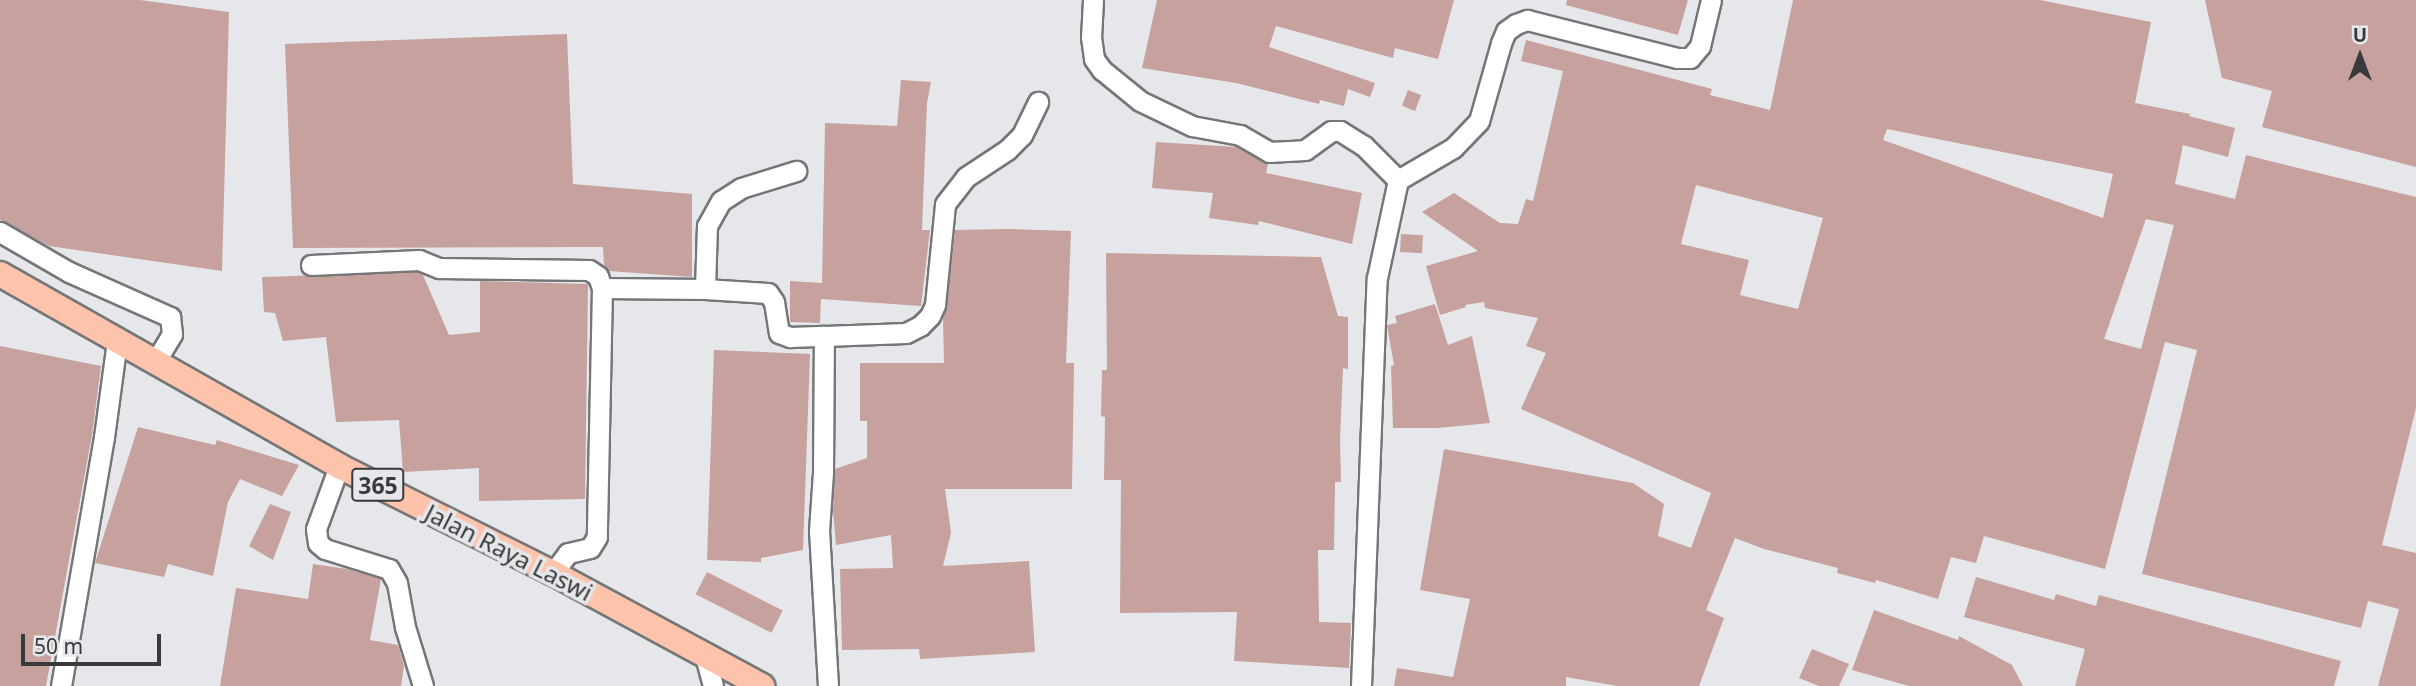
<!DOCTYPE html>
<style>
body{margin:0}
#map{position:relative;width:2416px;height:686px;overflow:hidden;background:#e5e7ea;font-family:"Noto Sans",sans-serif}
div>[style]{position:absolute}
.building>*{inset:0;background:#c7a19d;transform-origin:0 0}
.roads{filter:drop-shadow(2px 0 #747678) drop-shadow(-2px 0 #747678) drop-shadow(0 2px #747678) drop-shadow(0 -2px #747678)}
.minor>*{height:19px;margin:-9.5px;padding:0 9.5px;transform-origin:9.5px;border-radius:9.5px;background:#fff}
.major>*{height:24px;margin:-12px;padding:0 12px;transform-origin:12px;border-radius:12px;background:#fec4ab}
span{translate:-50% -50%;white-space:nowrap;text-align:center;line-height:1.15;-webkit-text-stroke:7px #e5e7ea;paint-order:stroke}
.shield-label span{padding:2px 5px;background:#e5e7ea;border:2px solid;border-radius:5px;-webkit-text-stroke-width:0}
.shield-label{font-size:23px;color:#393a3b;font-weight:700}
.street-label{font-size:24px;color:#393a3b}
.north{position:absolute;left:2325px;top:21px;width:70px;height:70px;-webkit-text-stroke:5px #e5e7ea;paint-order:stroke;rotate:0deg;font-size:19px;font-weight:700;line-height:28px;text-align:center;color:#393a3b}
.north::after{content:'';display:block;margin:auto;width:24px;height:32px;background:#393a3b;clip-path:polygon(50% 0,100% 100%,50% 72%,0 100%)}
.scale{position:absolute;left:21px;top:634px;width:140px;height:32px;box-sizing:border-box;border:4px solid #393a3b;border-top:0;padding-left:9px;font-size:21px;line-height:24px;white-space:nowrap;color:#393a3b;-webkit-text-stroke:5px #e5e7ea;paint-order:stroke}
</style>
<div id="map">
<div class="building">
<div style="clip-path:polygon(0 0,140px 0,229px 12px,222px 271px,49px 246px,0 220px)"></div>
<div style="clip-path:polygon(1157px 0,1454px 0,1438px 59px,1395px 48px,1393px 58px,1276px 26px,1269px 47px,1375px 83px,1370px 97px,1348px 89px,1344px 106px,1320px 100px,1319px 104px,1236px 83px,1142px 68px)"></div>
<div style="clip-path:polygon(1567px 0,1688px 0,1678px 35px,1566px 5px)"></div>
<div style="clip-path:polygon(evenodd,1793px 0,2040px 0,2151px 22px,2135px 103px,2190px 114px,2189px 116px,2235px 128px,2228px 157px,2183px 145px,2175px 184px,2235px 199px,2246px 155px,2416px 197px,2416px 408px,2382px 545px,2416px 553px,2416px 686px,2378px 686px,2399px 609px,2368px 601px,2361px 628px,2142px 574px,2197px 350px,2165px 342px,2105px 569px,1984px 536px,1976px 563px,1951px 557px,1938px 599px,1876px 580px,1875px 583px,1837px 573px,1838px 568px,1764px 549px,1735px 538px,1706px 610px,1724px 618px,1699px 686px,1617px 686px,1566px 677px,1566px 686px,1394px 686px,1397px 668px,1453px 677px,1470px 599px,1420px 590px,1444px 449px,1633px 483px,1664px 504px,1658px 536px,1691px 548px,1711px 493px,1521px 409px,1546px 353px,1526px 346px,1538px 318px,1485px 308px,1484px 302px,1465px 305px,1466px 307px,1440px 315px,1426px 266px,1478px 251px,1422px 212px,1454px 193px,1500px 223px,1518px 224px,1526px 199px,1533px 201px,1563px 71px,1521px 61px,1526px 40px,1712px 89px,1710px 95px,1770px 110px,1793px 0,1887px 129px,2113px 174px,2103px 218px,1883px 140px,1887px 129px,1793px 0,1696px 185px,1823px 218px,1798px 309px,1740px 295px,1749px 260px,1681px 244px,1696px 185px,1793px 0,2146px 219px,2174px 225px,2141px 349px,2104px 339px,2146px 219px)"></div>
<div style="clip-path:polygon(2205px 0,2416px 0,2416px 167px,2262px 127px,2272px 91px,2222px 78px)"></div>
<div style="clip-path:polygon(567px 34px,573px 184px,692px 194px,692px 277px,609px 271px,604px 265px,603px 247px,293px 248px,285px 44px)"></div>
<div style="clip-path:polygon(901px 80px,931px 82px,927px 103px,922px 230px,930px 230px,921px 306px,821px 299px,820px 323px,790px 322px,790px 281px,822px 283px,825px 123px,897px 126px)"></div>
<div style="left:1408px;top:90px;width:14px;height:17px;rotate:21deg"></div>
<div style="clip-path:polygon(1156px 142px,1236px 147px,1268px 164px,1266px 173px,1362px 193px,1352px 244px,1259px 221px,1258px 225px,1209px 218px,1213px 193px,1152px 188px)"></div>
<div style="clip-path:polygon(1008px 229px,1071px 231px,1066px 363px,1074px 363px,1072px 489px,945px 489px,951px 533px,943px 566px,1029px 561px,1035px 652px,920px 659px,919px 649px,842px 650px,840px 569px,893px 568px,891px 535px,836px 545px,833px 510px,835px 469px,867px 458px,867px 421px,860px 421px,860px 363px,944px 363px,943px 317px,947px 306px,955px 230px)"></div>
<div style="left:1401px;top:234px;width:22px;height:18px;rotate:3deg"></div>
<div style="clip-path:polygon(1106px 253px,1321px 257px,1338px 316px,1348px 317px,1348px 369px,1343px 368px,1340px 439px,1341px 482px,1335px 482px,1334px 550px,1318px 550px,1319px 622px,1351px 623px,1349px 668px,1234px 661px,1237px 612px,1120px 613px,1121px 480px,1104px 480px,1105px 417px,1101px 416px,1102px 370px,1107px 370px)"></div>
<div style="clip-path:polygon(417px 272px,423px 275px,449px 335px,480px 332px,480px 281px,588px 284px,585px 499px,479px 501px,479px 468px,403px 472px,399px 420px,336px 422px,326px 337px,283px 341px,275px 313px,264px 312px,262px 277px)"></div>
<div style="clip-path:polygon(1435px 304px,1448px 345px,1472px 336px,1490px 423px,1438px 428px,1393px 428px,1391px 366px,1394px 365px,1387px 325px,1397px 323px,1395px 316px)"></div>
<div style="clip-path:polygon(0 346px,101px 366px,92px 435px,46px 686px,0 686px)"></div>
<div style="clip-path:polygon(714px 350px,810px 354px,803px 550px,761px 558px,761px 562px,707px 560px)"></div>
<div style="clip-path:polygon(138px 427px,215px 445px,217px 440px,299px 465px,282px 496px,240px 479px,228px 502px,213px 576px,168px 564px,164px 577px,95px 563px)"></div>
<div style="clip-path:polygon(270px 504px,291px 512px,273px 560px,249px 546px)"></div>
<div style="clip-path:polygon(313px 564px,347px 569px,381px 579px,370px 640px,398px 645px,404px 666px,401px 686px,220px 686px,236px 588px,308px 599px)"></div>
<div style="left:707px;top:572px;width:85px;height:25px;rotate:27deg"></div>
<div style="clip-path:polygon(1976px 577px,2054px 600px,2056px 594px,2096px 606px,2099px 595px,2341px 661px,2334px 686px,2075px 686px,2085px 649px,1964px 617px)"></div>
<div style="clip-path:polygon(1874px 610px,1958px 640px,1959px 636px,2012px 665px,2023px 686px,1909px 686px,1852px 670px)"></div>
<div style="clip-path:polygon(1812px 649px,1849px 664px,1839px 686px,1819px 686px,1799px 678px)"></div>
</div>
<div class="roads">
<div class="minor">
<div style="left:1093px;top:0;width:37px;rotate:93deg"></div>
<div style="left:1091px;top:37px;width:22px;rotate:82deg"></div>
<div style="left:1094px;top:59px;width:14px;rotate:54deg"></div>
<div style="left:1102px;top:70px;width:49px;rotate:39.2deg"></div>
<div style="left:1140px;top:101px;width:58px;rotate:25.7deg"></div>
<div style="left:1192px;top:126px;width:49px;rotate:10.6deg"></div>
<div style="left:1240px;top:135px;width:34px;rotate:30deg"></div>
<div style="left:1269px;top:152px;width:36px;rotate:-3deg"></div>
<div style="left:1305px;top:150px;width:32px;rotate:-36deg"></div>
<div style="left:1331px;top:131px;width:9px"></div>
<div style="left:1340px;top:131px;width:28px;rotate:32deg"></div>
<div style="left:1364px;top:146px;width:48px;rotate:45deg"></div>
<div style="left:0;top:232px;width:80px;rotate:30.1deg"></div>
<div style="left:69px;top:272px;width:111px;rotate:24deg"></div>
<div style="left:170px;top:317px;width:17px;rotate:83deg"></div>
<div style="left:172px;top:334px;width:33px;rotate:121deg"></div>
<div style="left:311px;top:265px;width:108px;rotate:-2.7deg"></div>
<div style="left:419px;top:260px;width:22px;rotate:22deg"></div>
<div style="left:439px;top:268px;width:150px;rotate:0.8deg"></div>
<div style="left:589px;top:270px;width:11px;rotate:34deg"></div>
<div style="left:598px;top:276px;width:13px;rotate:72deg"></div>
<div style="left:602px;top:288px;width:249px;rotate:91.2deg"></div>
<div style="left:597px;top:537px;width:13px;rotate:122deg"></div>
<div style="left:590px;top:548px;width:23px;rotate:167deg"></div>
<div style="left:568px;top:553px;width:25px;rotate:127deg"></div>
<div style="left:602px;top:288px;width:103px;rotate:0.6deg"></div>
<div style="left:705px;top:289px;width:63px;rotate:-88.2deg"></div>
<div style="left:707px;top:226px;width:29px;rotate:-61deg"></div>
<div style="left:721px;top:201px;width:24px;rotate:-33deg"></div>
<div style="left:741px;top:188px;width:58px;rotate:-17.2deg"></div>
<div style="left:705px;top:289px;width:63px;rotate:3.6deg"></div>
<div style="left:768px;top:293px;width:11px;rotate:56deg"></div>
<div style="left:774px;top:302px;width:31px;rotate:81deg"></div>
<div style="left:779px;top:333px;width:12px;rotate:20deg"></div>
<div style="left:790px;top:337px;width:34px;rotate:-2deg"></div>
<div style="left:339px;top:466px;width:67px;rotate:110.1deg"></div>
<div style="left:316px;top:529px;width:14px;rotate:82deg"></div>
<div style="left:318px;top:543px;width:9px;rotate:41deg"></div>
<div style="left:325px;top:549px;width:67px;rotate:17.4deg"></div>
<div style="left:389px;top:569px;width:16px;rotate:60deg"></div>
<div style="left:397px;top:583px;width:45px;rotate:79.7deg"></div>
<div style="left:405px;top:627px;width:62px;rotate:73deg"></div>
<div style="left:705px;top:656px;width:31px;rotate:75deg"></div>
<div style="left:61px;top:686px;width:253px;rotate:-80.2deg"></div>
<div style="left:104px;top:437px;width:97px;rotate:-82.3deg"></div>
<div style="left:828px;top:686px;width:155px;rotate:-93.3deg"></div>
<div style="left:819px;top:531px;width:58px;rotate:-86.1deg"></div>
<div style="left:823px;top:473px;width:137px;rotate:-89.6deg"></div>
<div style="left:824px;top:336px;width:82px;rotate:-2.1deg"></div>
<div style="left:906px;top:333px;width:16px;rotate:-27deg"></div>
<div style="left:920px;top:326px;width:14px;rotate:-45deg"></div>
<div style="left:930px;top:316px;width:12px;rotate:-66deg"></div>
<div style="left:935px;top:305px;width:101px;rotate:-84.3deg"></div>
<div style="left:945px;top:204px;width:34px;rotate:-52deg"></div>
<div style="left:966px;top:177px;width:49px;rotate:-33.4deg"></div>
<div style="left:1007px;top:150px;width:21px;rotate:-45deg"></div>
<div style="left:1022px;top:135px;width:37px;rotate:-64deg"></div>
<div style="left:1361px;top:686px;width:408px;rotate:-87.8deg"></div>
<div style="left:1377px;top:278px;width:100px;rotate:-77.9deg"></div>
<div style="left:1398px;top:180px;width:64px;rotate:-30.2deg"></div>
<div style="left:1453px;top:148px;width:37px;rotate:-46deg"></div>
<div style="left:1479px;top:121px;width:81px;rotate:-74.2deg"></div>
<div style="left:1501px;top:43px;width:13px;rotate:-67deg"></div>
<div style="left:1506px;top:31px;width:12px;rotate:-35deg"></div>
<div style="left:1516px;top:24px;width:12px;rotate:-20deg"></div>
<div style="left:1527px;top:20px;width:155px;rotate:14.2deg"></div>
<div style="left:1677px;top:58px;width:13px"></div>
<div style="left:1690px;top:58px;width:16px;rotate:-50deg"></div>
<div style="left:1700px;top:46px;width:47px;rotate:-76.6deg"></div>
</div>
<div class="major">
<div style="left:0;top:274px;width:390px;rotate:29.5deg"></div>
<div style="left:339px;top:466px;width:239px;rotate:26.6deg"></div>
<div style="left:553px;top:573px;width:238px;rotate:28.4deg"></div>
</div>
</div>
<div class="shield-label">
<span style="left:378px;top:485px">365</span>
</div>
<div class="street-label">
<span style="left:509px;top:552px;rotate:27deg">Jalan Raya Laswi</span>
</div>
<div class="north">U</div>
<div class="scale">50 m</div>
</div>
